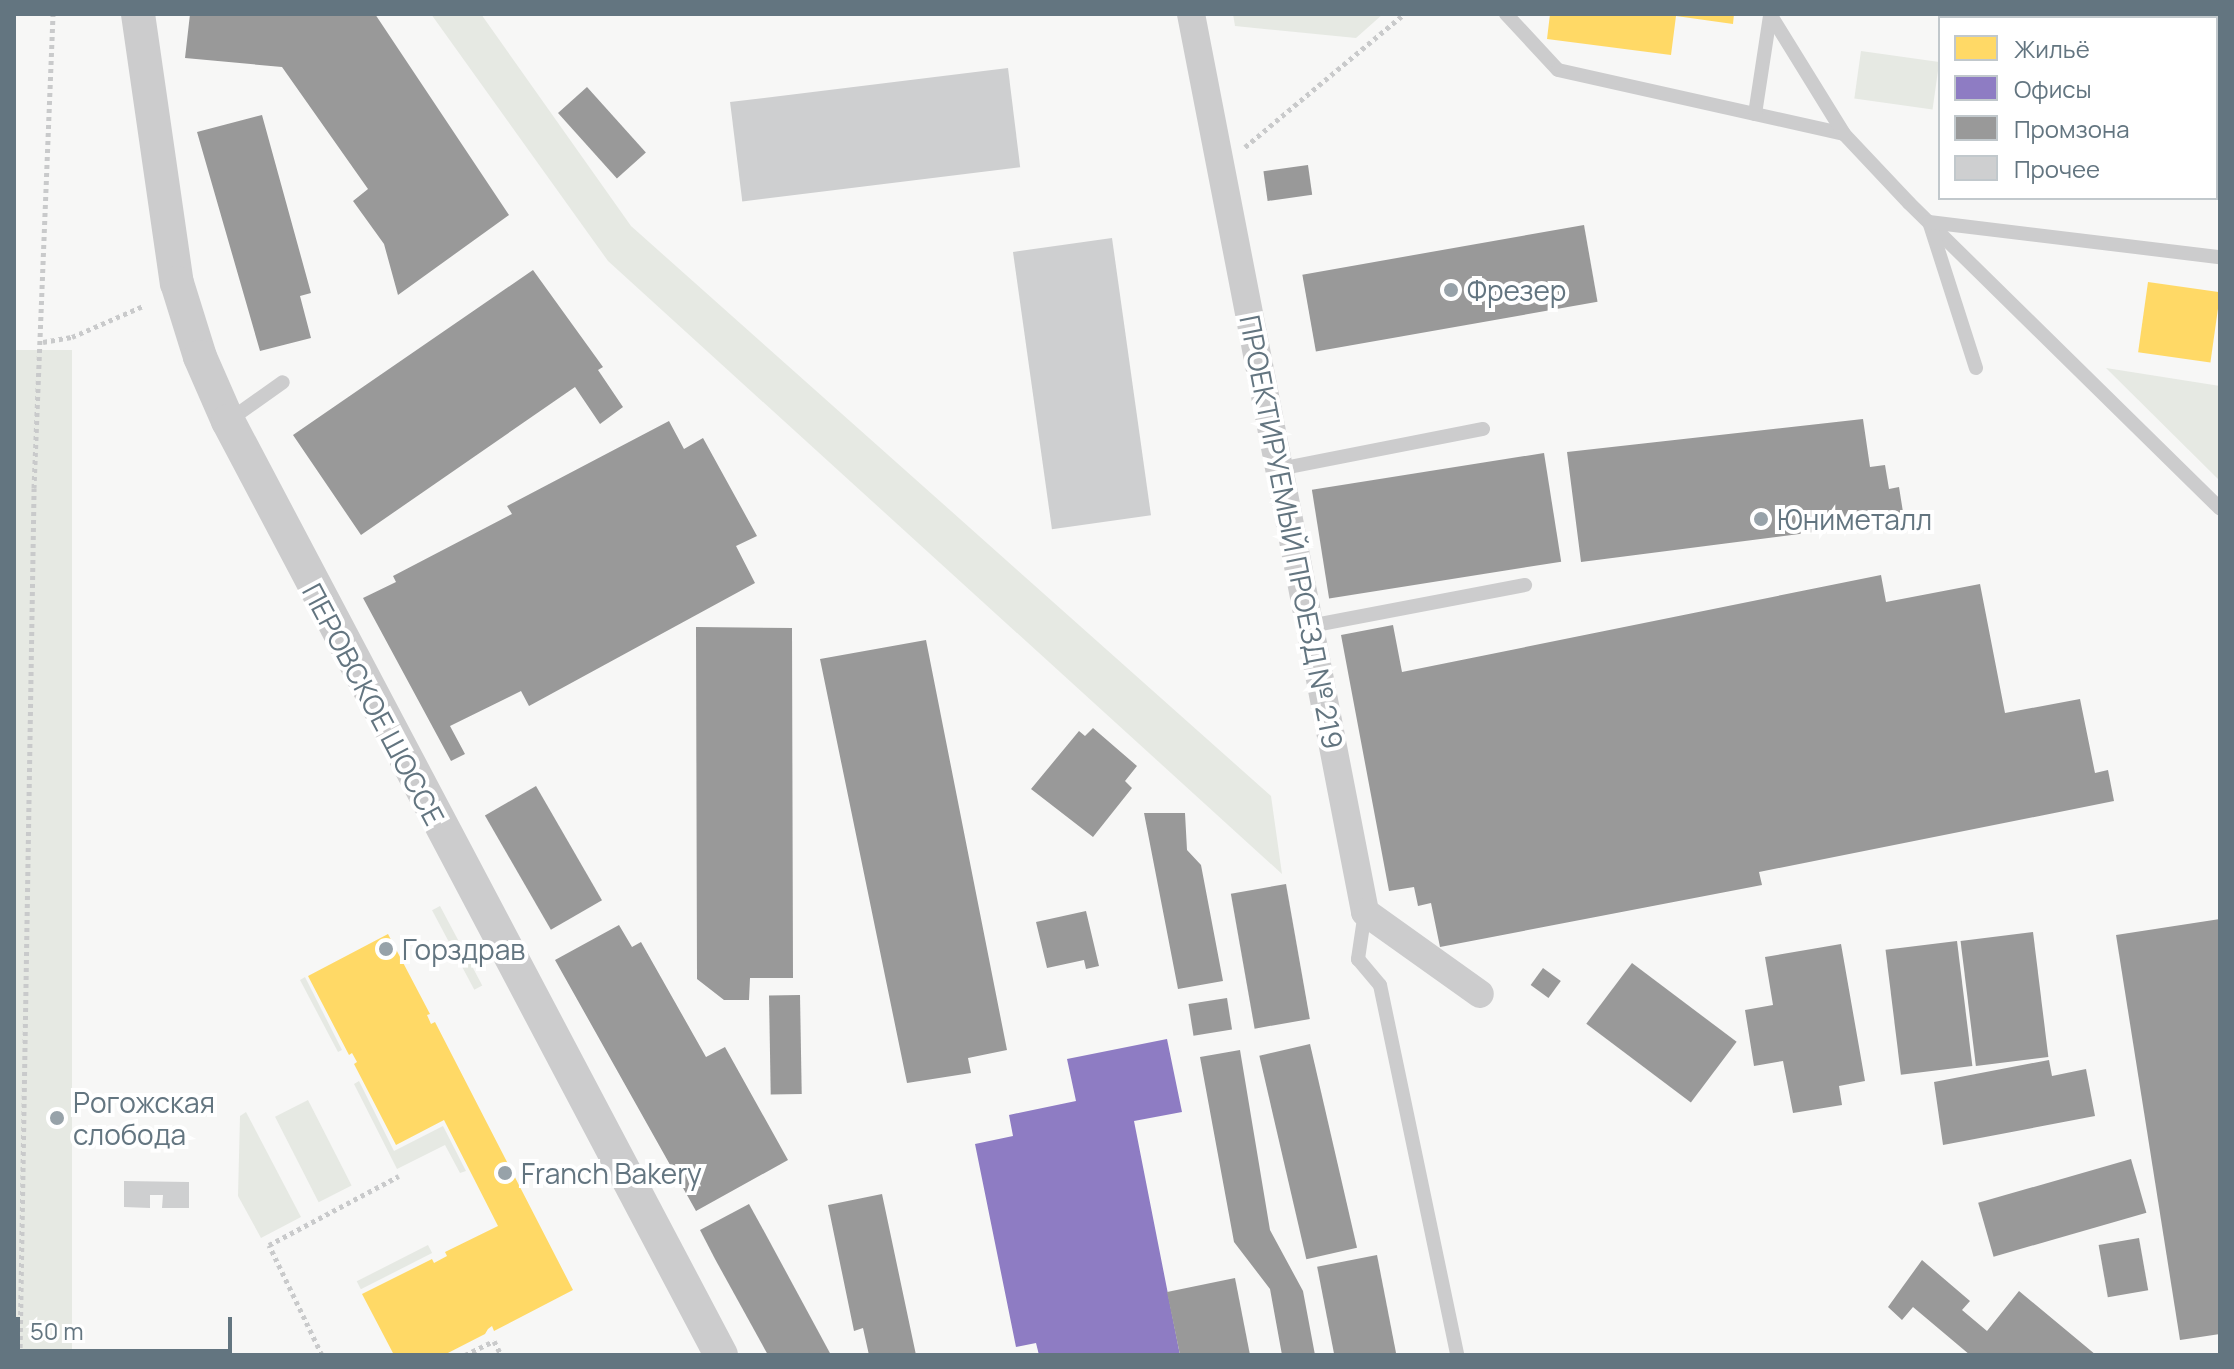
<!DOCTYPE html>
<meta charset="utf-8">
<style>
body{margin:0}
#map{position:relative;width:2234px;height:1369px;overflow:hidden;background:#f7f7f6;font-family:Manrope,sans-serif}
div>[style]{position:absolute}
.green>*{inset:0;background:#e6e9e3;transform-origin:0 0}
.homes>*{inset:0;background:#ffd966;transform-origin:0 0}
.offices>*{inset:0;background:#8e7cc3}
.industry>*{inset:0;background:#999;transform-origin:0 0}
.building>*{inset:0;background:#cecfd0;transform-origin:0 0}
.path>*{height:5px;margin-top:-2.5px;transform-origin:0;background:repeating-linear-gradient(90deg,#c9cacb 0 4px,transparent 0 8px)}
.service>*{height:14px;margin:-7px;padding:0 7px;transform-origin:7px;border-radius:7px;background:#cccccd}
.minor>*{height:28px;margin:-14px;padding:0 14px;transform-origin:14px;border-radius:14px;background:#cccccd}
.tertiary>*{height:34px;margin:-17px;padding:0 17px;transform-origin:17px;border-radius:17px;background:#cccccd}
.dots>*{width:22px;height:22px;translate:-50% -50%;box-sizing:border-box;border:4px solid #fff;border-radius:50%}
span{translate:-50% -50%;white-space:nowrap;text-align:center;line-height:1.15;-webkit-text-stroke:8px #fff;paint-order:stroke}
.poi-label{font-size:28px;color:#637580}
.left{translate:0 -50%;text-align:left}
.street-label{font-size:28px;color:#637580}
.frame{position:absolute;inset:0;border:16px solid #637580;pointer-events:none}
.legend{position:absolute;left:1938px;top:16px;width:280px;height:184px;box-sizing:border-box;background:#fff;border:2px solid #c1c8cc;margin:0;padding:10px 14px;list-style:none;font-size:24px;color:#637580}
.legend li{display:flex;align-items:center;gap:16px;height:40px}
.legend b{width:40px;border:2px solid #c1c8cc}
.scale{position:absolute;left:16px;top:1317px;width:216px;height:36px;box-sizing:border-box;border:4px solid #637580;border-top:0;padding-left:10px;font-size:24px;line-height:28px;white-space:nowrap;color:#637580;-webkit-text-stroke:6px #fff;paint-order:stroke}
</style>
<div id="map">
<div class="green">
<div style="clip-path:polygon(431px 14px,481px 14px,631px 226px,1271px 796px,1282px 874px,608px 261px)"></div>
<div style="clip-path:polygon(1233px 14px,1383px 14px,1356px 38px,1235px 26px)"></div>
<div style="left:1861px;top:51px;width:79px;height:48px;rotate:8deg"></div>
<div style="left:72px;top:350px;width:1005px;height:58px;rotate:90deg"></div>
<div style="clip-path:polygon(2106px 368px,2220px 386px,2220px 481px)"></div>
<div style="left:440px;top:906px;width:90px;height:9px;rotate:62deg"></div>
<div style="clip-path:polygon(305px 977px,342px 1050px,338px 1052px,300px 980px)"></div>
<div style="clip-path:polygon(359px 1081px,394px 1151px,443px 1126px,466px 1171px,460px 1173px,445px 1145px,397px 1169px,354px 1084px)"></div>
<div style="left:308px;top:1100px;width:96px;height:37px;rotate:63deg"></div>
<div style="clip-path:polygon(246px 1112px,301px 1217px,261px 1238px,238px 1196px,240px 1116px)"></div>
<div style="left:428px;top:1245px;width:9px;height:80px;rotate:63deg"></div>
</div>
<div class="homes">
<div style="clip-path:polygon(1550px 14px,1734px 14px,1733px 24px,1676px 16px,1671px 55px,1547px 39px)"></div>
<div style="clip-path:polygon(2029px 14px,2094px 14px,2094px 18px,2044px 18px)"></div>
<div style="left:2148px;top:282px;width:73px;height:71px;rotate:8deg"></div>
<div style="clip-path:polygon(388px 934px,430px 1014px,427px 1015px,431px 1024px,435px 1022px,573px 1290px,494px 1331px,492px 1326px,488px 1329px,485px 1334px,444px 1355px,394px 1355px,362px 1294px,432px 1259px,434px 1263px,447px 1256px,445px 1252px,498px 1226px,444px 1120px,396px 1145px,354px 1064px,357px 1062px,352px 1053px,349px 1055px,308px 976px)"></div>
</div>
<div class="offices">
<div style="clip-path:polygon(1167px 1039px,1182px 1112px,1134px 1121px,1180px 1355px,1039px 1355px,1036px 1343px,1016px 1347px,975px 1144px,1013px 1136px,1009px 1115px,1076px 1101px,1067px 1059px)"></div>
</div>
<div class="industry">
<div style="clip-path:polygon(190px 14px,375px 14px,509px 215px,398px 295px,384px 244px,353px 201px,368px 189px,282px 67px,185px 58px)"></div>
<div style="left:587px;top:87px;width:88px;height:39px;rotate:48deg"></div>
<div style="clip-path:polygon(262px 115px,311px 293px,300px 296px,311px 338px,260px 351px,197px 132px)"></div>
<div style="left:1308px;top:165px;width:30px;height:45px;rotate:82deg"></div>
<div style="left:1584px;top:225px;width:78px;height:286px;rotate:80deg"></div>
<div style="clip-path:polygon(533px 270px,603px 367px,598px 370px,623px 407px,600px 424px,575px 387px,361px 535px,293px 435px)"></div>
<div style="clip-path:polygon(1863px 419px,1870px 467px,1885px 465px,1889px 489px,1899px 487px,1903px 512px,1893px 514px,1893px 522px,1581px 562px,1567px 452px)"></div>
<div style="clip-path:polygon(669px 421px,684px 449px,703px 438px,757px 536px,736px 546px,755px 583px,529px 706px,521px 691px,450px 726px,465px 754px,451px 761px,363px 598px,396px 582px,393px 576px,512px 514px,507px 506px)"></div>
<div style="left:1544px;top:453px;width:110px;height:235px;rotate:81deg"></div>
<div style="clip-path:polygon(1881px 575px,1886px 602px,1980px 584px,2005px 713px,2080px 699px,2095px 773px,2108px 770px,2114px 801px,1759px 872px,1762px 885px,1440px 947px,1431px 903px,1418px 906px,1414px 887px,1389px 891px,1341px 635px,1393px 625px,1402px 672px)"></div>
<div style="clip-path:polygon(696px 627px,792px 628px,793px 978px,750px 978px,749px 1000px,724px 1000px,697px 979px)"></div>
<div style="clip-path:polygon(926px 640px,1007px 1050px,968px 1058px,971px 1073px,907px 1083px,820px 659px)"></div>
<div style="clip-path:polygon(1093px 728px,1137px 766px,1125px 781px,1132px 788px,1093px 837px,1031px 789px,1079px 731px,1085px 736px)"></div>
<div style="left:536px;top:786px;width:132px;height:59px;rotate:60deg"></div>
<div style="clip-path:polygon(1144px 813px,1185px 813px,1187px 850px,1201px 865px,1223px 981px,1178px 989px)"></div>
<div style="left:1286px;top:884px;width:137px;height:56px;rotate:80deg"></div>
<div style="clip-path:polygon(1086px 911px,1099px 966px,1086px 969px,1084px 960px,1047px 968px,1036px 922px)"></div>
<div style="clip-path:polygon(2220px 919px,2220px 1334px,2180px 1340px,2116px 935px)"></div>
<div style="clip-path:polygon(619px 925px,632px 947px,641px 942px,706px 1057px,725px 1047px,788px 1160px,696px 1211px,555px 960px)"></div>
<div style="left:2033px;top:932px;width:126px;height:73px;rotate:83deg"></div>
<div style="left:1957px;top:941px;width:126px;height:72px;rotate:83deg"></div>
<div style="clip-path:polygon(1841px 944px,1865px 1081px,1839px 1086px,1842px 1105px,1793px 1113px,1783px 1061px,1754px 1066px,1745px 1010px,1773px 1005px,1765px 957px)"></div>
<div style="left:1632px;top:963px;width:131px;height:76px;rotate:37deg"></div>
<div style="left:1543px;top:968px;width:22px;height:21px;rotate:36deg"></div>
<div style="left:800px;top:995px;width:99px;height:31px;rotate:89deg"></div>
<div style="left:1227px;top:998px;width:32px;height:39px;rotate:81deg"></div>
<div style="left:1310px;top:1044px;width:209px;height:52px;rotate:77deg"></div>
<div style="clip-path:polygon(1240px 1050px,1270px 1230px,1303px 1291px,1315px 1355px,1282px 1355px,1270px 1289px,1234px 1242px,1200px 1057px)"></div>
<div style="clip-path:polygon(2049px 1060px,2052px 1076px,2086px 1069px,2095px 1116px,1943px 1145px,1934px 1082px)"></div>
<div style="left:2131px;top:1159px;width:56px;height:159px;rotate:74deg"></div>
<div style="clip-path:polygon(882px 1194px,916px 1355px,869px 1355px,863px 1328px,854px 1331px,828px 1205px)"></div>
<div style="clip-path:polygon(749px 1204px,765px 1233px,831px 1355px,768px 1355px,715px 1259px,700px 1230px)"></div>
<div style="left:2139px;top:1238px;width:53px;height:41px;rotate:80deg"></div>
<div style="left:1377px;top:1255px;width:102px;height:61px;rotate:79deg"></div>
<div style="clip-path:polygon(1922px 1260px,1970px 1301px,1962px 1310px,1987px 1331px,2019px 1291px,2096px 1355px,1970px 1355px,1913px 1307px,1902px 1320px,1888px 1307px)"></div>
<div style="clip-path:polygon(1235px 1278px,1250px 1355px,1180px 1355px,1167px 1292px)"></div>
</div>
<div class="building">
<div style="left:1008px;top:68px;width:100px;height:280px;rotate:83deg"></div>
<div style="left:1112px;top:238px;width:280px;height:100px;rotate:82deg"></div>
<div style="clip-path:polygon(124px 1181px,189px 1182px,189px 1208px,162px 1208px,163px 1195px,150px 1195px,150px 1208px,124px 1207px)"></div>
</div>
<div class="path">
<div style="left:1245px;top:147px;width:207px;rotate:-39.9deg"></div>
<div style="left:43px;top:342px;width:29px;rotate:-10deg"></div>
<div style="left:72px;top:337px;width:77px;rotate:-23.6deg"></div>
<div style="left:20px;top:1355px;width:867px;rotate:-89.07deg"></div>
<div style="left:34px;top:488px;width:474px;rotate:-87.7deg"></div>
<div style="left:322px;top:1355px;width:122px;rotate:-115.7deg"></div>
<div style="left:269px;top:1245px;width:147px;rotate:-28deg"></div>
<div style="left:465px;top:1355px;width:32px;rotate:-26deg"></div>
<div style="left:494px;top:1341px;width:16px;rotate:63deg"></div>
</div>
<div class="service">
<div style="left:1506px;top:14px;width:76px;rotate:47.1deg"></div>
<div style="left:1558px;top:70px;width:293px;rotate:12.6deg"></div>
<div style="left:1844px;top:134px;width:95px;rotate:46.7deg"></div>
<div style="left:1909px;top:203px;width:436px;rotate:44.5deg"></div>
<div style="left:1770px;top:14px;width:141px;rotate:58.3deg"></div>
<div style="left:2119px;top:18px;width:4px;rotate:-90deg"></div>
<div style="left:1755px;top:114px;width:99px;rotate:-81.3deg"></div>
<div style="left:1976px;top:368px;width:153px;rotate:-107.8deg"></div>
<div style="left:1929px;top:222px;width:293px;rotate:6.9deg"></div>
<div style="left:228px;top:421px;width:67px;rotate:-35.3deg"></div>
<div style="left:1279px;top:469px;width:208px;rotate:-11.1deg"></div>
<div style="left:1310px;top:626px;width:219px;rotate:-10.8deg"></div>
<div style="left:1365px;top:912px;width:48px;rotate:98.5deg"></div>
<div style="left:1358px;top:959px;width:34px;rotate:50deg"></div>
<div style="left:1380px;top:985px;width:378px;rotate:78.2deg"></div>
</div>
<div class="minor">
<div style="left:1191px;top:14px;width:915px;rotate:79.03deg"></div>
<div style="left:1365px;top:912px;width:141px;rotate:35.5deg"></div>
</div>
<div class="tertiary">
<div style="left:138px;top:14px;width:272px;rotate:81.8deg"></div>
<div style="left:177px;top:283px;width:77px;rotate:72.7deg"></div>
<div style="left:200px;top:357px;width:70px;rotate:66.4deg"></div>
<div style="left:228px;top:421px;width:1056px;rotate:62.17deg"></div>
</div>
<div class="dots">
<div style="left:1451px;top:290px;background:#97a2a9"></div>
<div style="left:1761px;top:519px;background:#97a2a9"></div>
<div style="left:386px;top:949px;background:#97a2a9"></div>
<div style="left:57px;top:1118px;background:#97a2a9"></div>
<div style="left:505px;top:1173px;background:#97a2a9"></div>
</div>
<div class="poi-label">
<span class="left" style="left:1467px;top:290px">Фрезер</span>
<span class="left" style="left:1777px;top:519px">Юниметалл</span>
<span class="left" style="left:402px;top:949px">Горздрав</span>
<span class="left" style="left:73px;top:1118px">Рогожская<br>слобода</span>
<span class="left" style="left:521px;top:1173px">Franch Bakery</span>
</div>
<div class="street-label">
<span style="left:1292px;top:532px;rotate:79deg">ПРОЕКТИРУЕМЫЙ ПРОЕЗД № 219</span>
<span style="left:374px;top:704px;rotate:62deg">ПЕРОВСКОЕ ШОССЕ</span>
</div>
<div class="frame"></div>
<ul class="legend">
<li><b style="height:22px;background:#ffd966"></b>Жильё</li>
<li><b style="height:22px;background:#8e7cc3"></b>Офисы</li>
<li><b style="height:22px;background:#999"></b>Промзона</li>
<li><b style="height:22px;background:#cecfd0"></b>Прочее</li>
</ul>
<div class="scale">50 m</div>
</div>
